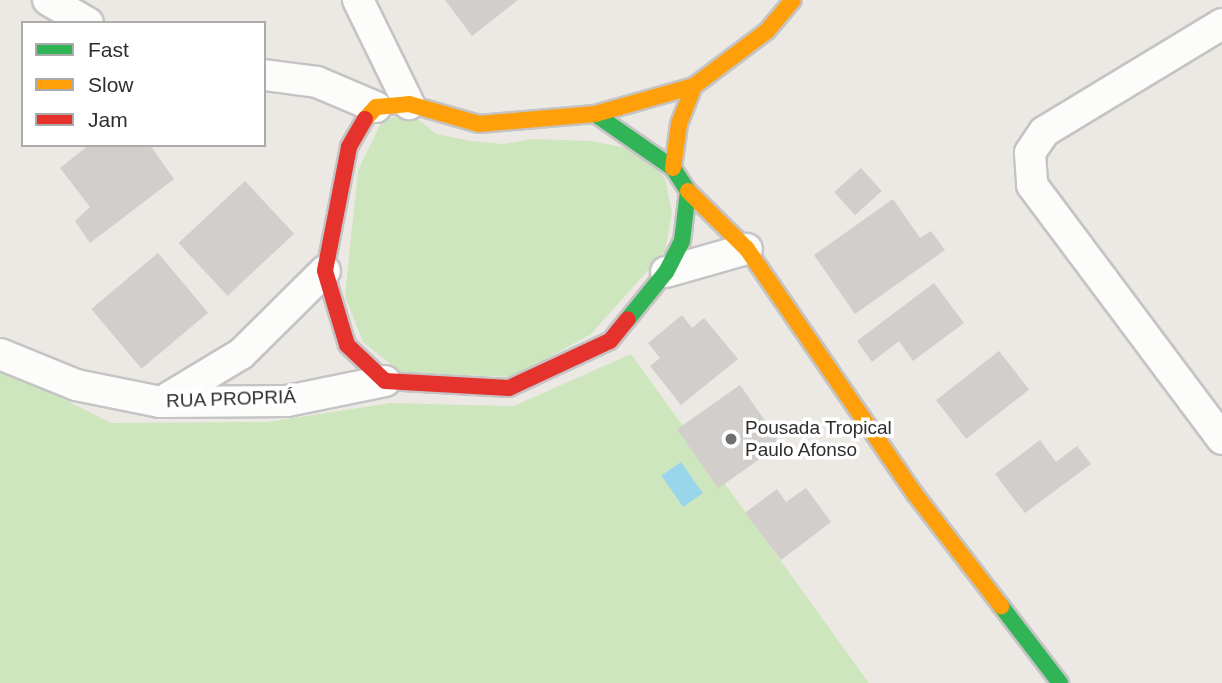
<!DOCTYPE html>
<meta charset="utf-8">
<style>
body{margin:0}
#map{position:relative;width:1222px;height:683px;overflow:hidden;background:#ece8e4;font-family:Helvetica,sans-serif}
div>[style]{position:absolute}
.green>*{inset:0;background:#cee6be}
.water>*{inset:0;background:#99d6ec;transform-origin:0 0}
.building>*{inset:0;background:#d1cecb;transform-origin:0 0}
.roads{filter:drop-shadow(2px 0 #c5c4c5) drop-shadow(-2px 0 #c5c4c5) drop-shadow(0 2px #c5c4c5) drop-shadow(0 -2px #c5c4c5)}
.street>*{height:30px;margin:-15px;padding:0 15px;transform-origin:15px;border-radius:15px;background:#fcfcfb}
.fast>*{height:16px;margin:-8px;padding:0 8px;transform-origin:8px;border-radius:8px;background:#30b455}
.slow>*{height:16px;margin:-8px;padding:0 8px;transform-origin:8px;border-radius:8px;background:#ff9f0a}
.jam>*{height:16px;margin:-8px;padding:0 8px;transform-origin:8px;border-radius:8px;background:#e5322d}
.dots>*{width:19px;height:19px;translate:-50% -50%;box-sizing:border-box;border:4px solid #fff;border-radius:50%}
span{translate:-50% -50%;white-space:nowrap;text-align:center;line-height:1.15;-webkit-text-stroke:7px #fff;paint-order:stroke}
.street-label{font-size:19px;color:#2e2e2e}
.poi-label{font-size:19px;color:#2e2e2e}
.left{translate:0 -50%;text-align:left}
.legend{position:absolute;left:21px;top:21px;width:245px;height:126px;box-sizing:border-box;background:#fff;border:2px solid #ababab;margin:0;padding:9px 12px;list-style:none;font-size:21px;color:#2e2e2e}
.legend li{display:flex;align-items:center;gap:14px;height:35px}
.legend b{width:35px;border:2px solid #ababab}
</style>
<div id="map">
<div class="green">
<div style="clip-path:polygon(408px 112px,437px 134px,471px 141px,503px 144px,532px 139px,591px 141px,637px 150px,665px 178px,672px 213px,665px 251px,591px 334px,514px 377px,402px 373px,363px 342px,345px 296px,358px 170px,382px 121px)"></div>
<div style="clip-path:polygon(631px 354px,869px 683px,0 683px,0 367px,111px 423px,267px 422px,391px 403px,514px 406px)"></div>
</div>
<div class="water">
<div style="left:681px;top:462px;width:38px;height:24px;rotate:55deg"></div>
</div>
<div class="building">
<div style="clip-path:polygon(445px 0,518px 0,472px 36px)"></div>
<div style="clip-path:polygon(89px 145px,150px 145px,174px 179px,90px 243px,75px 221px,90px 207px,60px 168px)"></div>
<div style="left:861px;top:168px;width:31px;height:36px;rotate:48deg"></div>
<div style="left:245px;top:181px;width:72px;height:91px;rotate:47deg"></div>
<div style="clip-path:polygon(893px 199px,920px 238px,931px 231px,945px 250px,855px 314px,814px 255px)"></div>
<div style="left:158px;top:253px;width:78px;height:87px;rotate:50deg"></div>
<div style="clip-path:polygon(934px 283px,964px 323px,913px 361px,899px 341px,872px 362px,857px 341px)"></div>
<div style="clip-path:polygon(682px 315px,692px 328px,704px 318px,738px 359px,681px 405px,650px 366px,660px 358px,648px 343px)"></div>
<div style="left:999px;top:351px;width:49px;height:80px;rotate:52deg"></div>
<div style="left:740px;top:385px;width:72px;height:77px;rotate:55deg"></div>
<div style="clip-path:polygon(1040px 440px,1056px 462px,1077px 446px,1091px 464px,1025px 513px,995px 474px)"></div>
<div style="clip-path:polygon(806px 488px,831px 522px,781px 560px,745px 513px,777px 489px,786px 502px)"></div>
</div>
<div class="roads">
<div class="street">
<div style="left:48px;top:0;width:46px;rotate:29.9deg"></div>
<div style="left:358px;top:0;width:116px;rotate:63.9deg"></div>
<div style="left:1222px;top:24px;width:208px;rotate:148.8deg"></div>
<div style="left:1044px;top:132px;width:25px;rotate:124deg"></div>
<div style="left:1030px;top:153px;width:32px;rotate:86deg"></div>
<div style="left:1032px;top:185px;width:317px;rotate:53.2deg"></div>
<div style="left:264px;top:75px;width:53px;rotate:7.5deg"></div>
<div style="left:317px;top:82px;width:64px;rotate:23deg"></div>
<div style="left:666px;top:272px;width:84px;rotate:-15.9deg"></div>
<div style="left:0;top:354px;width:82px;rotate:22.2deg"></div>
<div style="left:76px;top:385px;width:86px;rotate:11.4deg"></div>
<div style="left:160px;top:402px;width:127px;rotate:-0.5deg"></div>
<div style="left:287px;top:401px;width:100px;rotate:-11.5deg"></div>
<div style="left:161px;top:402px;width:93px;rotate:-31deg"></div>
<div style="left:241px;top:354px;width:118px;rotate:-44.7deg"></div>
</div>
<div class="fast">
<div style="left:595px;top:114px;width:95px;rotate:34.7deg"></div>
<div style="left:673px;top:168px;width:27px;rotate:57deg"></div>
<div style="left:688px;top:191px;width:50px;rotate:96.8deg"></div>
<div style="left:682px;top:241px;width:35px;rotate:117deg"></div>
<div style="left:666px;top:272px;width:60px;rotate:129deg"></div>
<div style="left:1001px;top:606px;width:97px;rotate:52.5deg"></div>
</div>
<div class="slow">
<div style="left:365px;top:119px;width:16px;rotate:-47deg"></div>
<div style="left:376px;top:107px;width:33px;rotate:-5deg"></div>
<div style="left:409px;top:104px;width:73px;rotate:15.9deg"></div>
<div style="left:479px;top:124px;width:116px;rotate:-4.9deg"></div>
<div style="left:595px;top:114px;width:103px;rotate:-15.8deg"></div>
<div style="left:694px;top:86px;width:91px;rotate:-37deg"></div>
<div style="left:767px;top:31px;width:40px;rotate:-50deg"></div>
<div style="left:673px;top:168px;width:44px;rotate:-82.2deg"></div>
<div style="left:679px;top:124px;width:41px;rotate:-68.5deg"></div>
<div style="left:688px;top:191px;width:83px;rotate:44.5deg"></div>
<div style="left:747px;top:249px;width:296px;rotate:55.6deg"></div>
<div style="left:914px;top:493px;width:143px;rotate:52.4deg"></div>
</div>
<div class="jam">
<div style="left:365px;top:119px;width:32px;rotate:120deg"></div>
<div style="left:349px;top:147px;width:126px;rotate:101deg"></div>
<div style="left:325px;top:271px;width:77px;rotate:73.4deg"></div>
<div style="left:347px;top:345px;width:52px;rotate:43.5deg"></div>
<div style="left:385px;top:381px;width:124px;rotate:3.2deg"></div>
<div style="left:509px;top:388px;width:111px;rotate:-25deg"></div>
<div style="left:610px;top:341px;width:28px;rotate:-51deg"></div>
</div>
</div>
<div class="dots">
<div style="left:731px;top:439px;background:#706f6e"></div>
</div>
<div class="street-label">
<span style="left:231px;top:399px;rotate:-2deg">RUA PROPRIÁ</span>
</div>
<div class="poi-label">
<span class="left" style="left:745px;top:439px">Pousada Tropical<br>Paulo Afonso</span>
</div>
<ul class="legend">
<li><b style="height:9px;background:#30b455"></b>Fast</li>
<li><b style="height:9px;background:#ff9f0a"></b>Slow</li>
<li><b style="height:9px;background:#e5322d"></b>Jam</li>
</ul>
</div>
